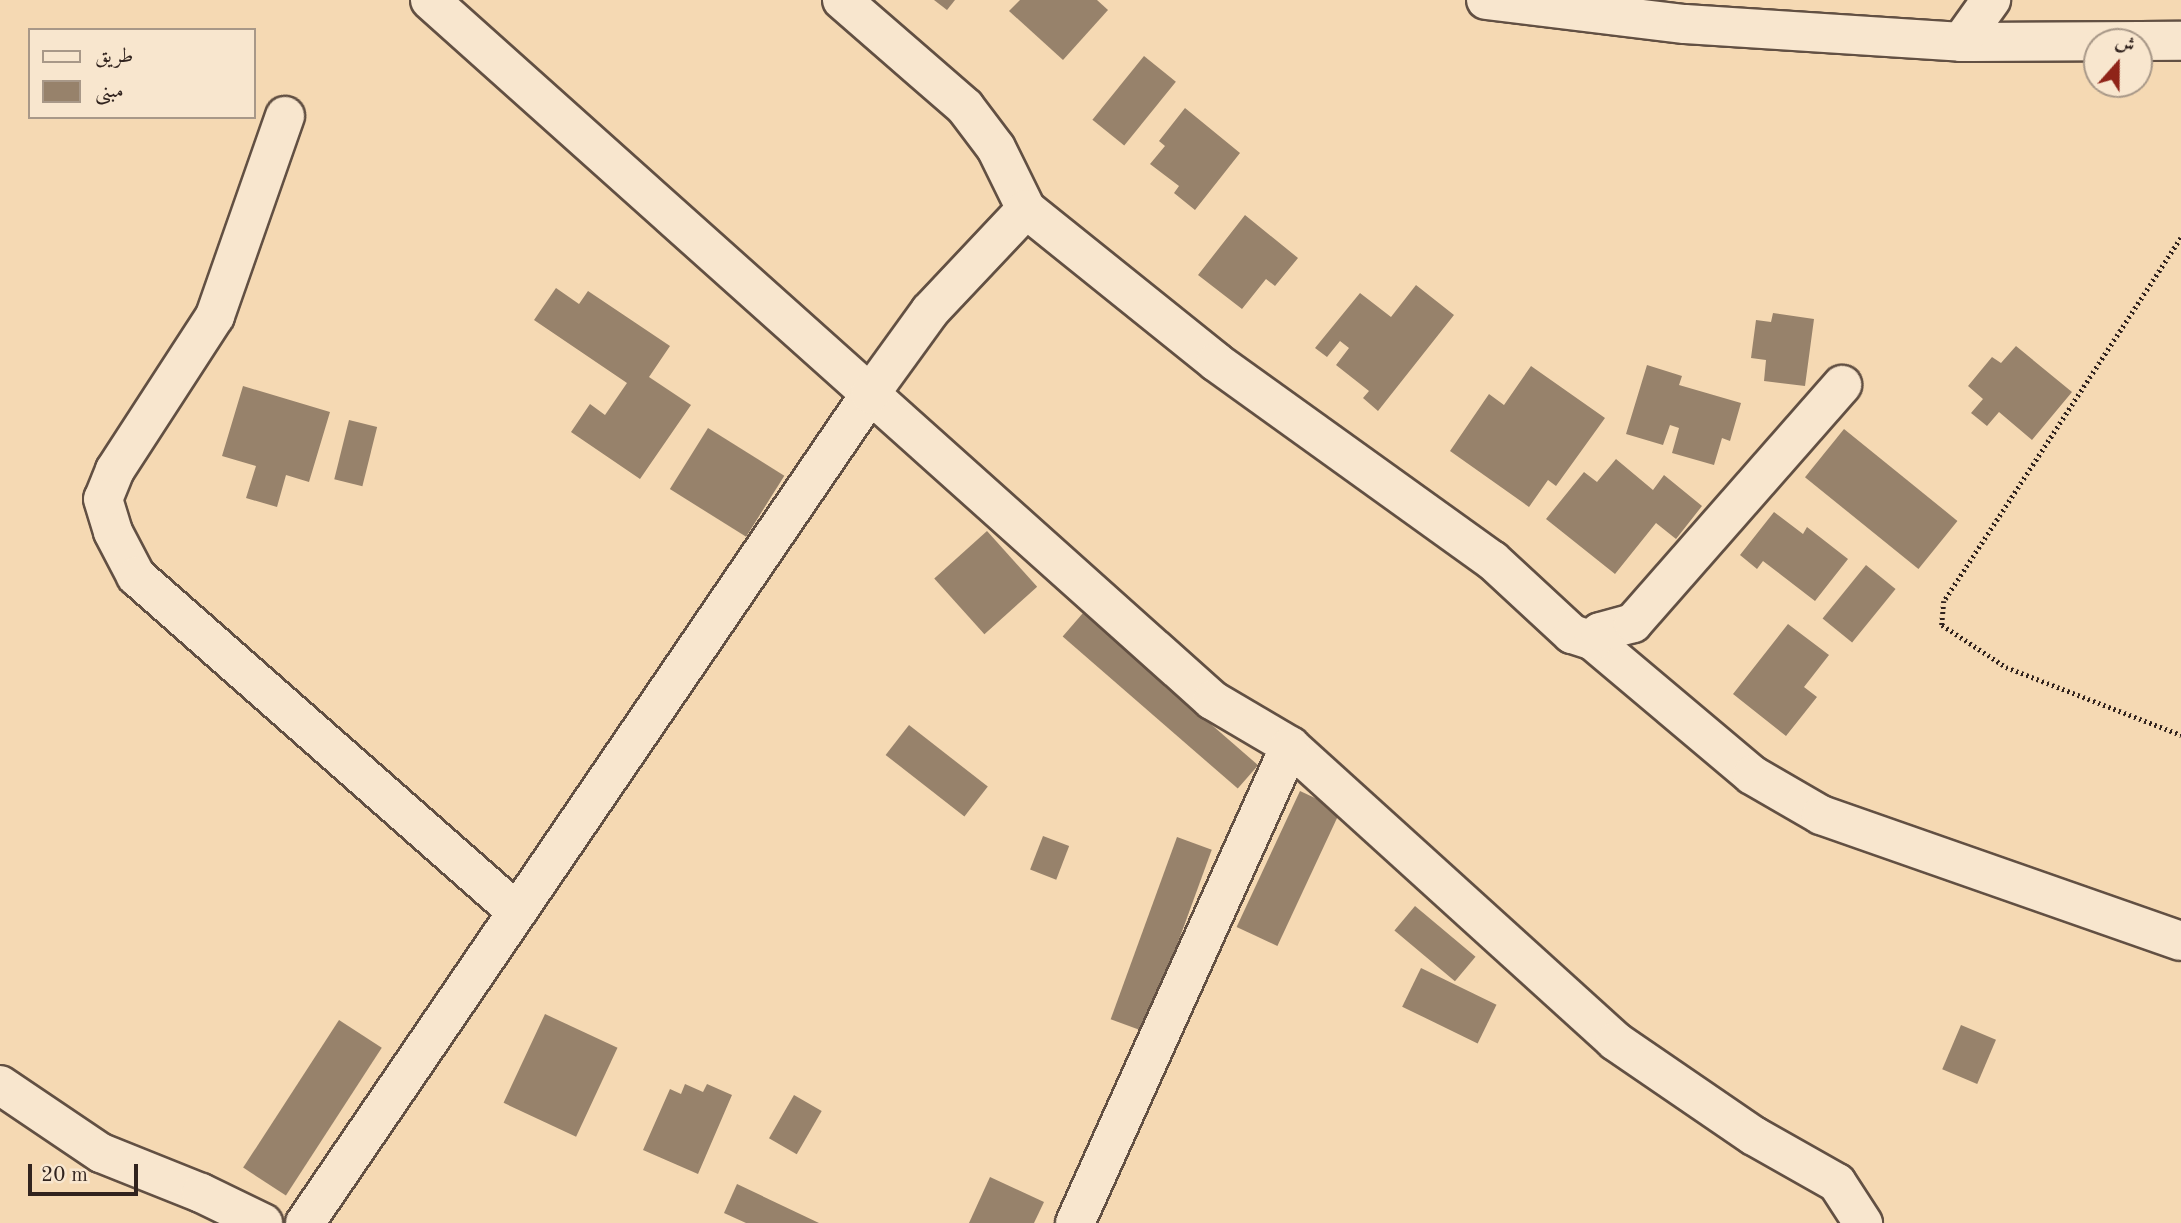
<!DOCTYPE html>
<meta charset="utf-8">
<style>
body{margin:0}
#map{position:relative;width:2181px;height:1223px;overflow:hidden;background:#f5d9b3;font-family:"Old Standard TT",Amiri,serif}
div>[style]{position:absolute}
.building>*{inset:0;background:#97826b;transform-origin:0 0}
.path>*{height:4.5px;margin-top:-2.25px;transform-origin:0;background:repeating-linear-gradient(90deg,#31231e 0 2px,transparent 0 5.5px)}
.roads{filter:drop-shadow(2px 0 #625043) drop-shadow(-2px 0 #625043) drop-shadow(0 2px #625043) drop-shadow(0 -2px #625043)}
.street>*{height:38px;margin:-19px;padding:0 19px;transform-origin:19px;border-radius:19px;background:#f8e6ce}
span{translate:-50% -50%;white-space:nowrap;text-align:center;line-height:1.15;-webkit-text-stroke:6px #f8e6ce;paint-order:stroke}
.legend{position:absolute;left:28px;top:28px;width:228px;height:91px;box-sizing:border-box;background:#f8e6ce;border:2px solid #a89888;margin:0;padding:9px 12px;list-style:none;font-size:21px;color:#31231e}
.legend li{display:flex;align-items:center;gap:14px;height:35px}
.legend b{width:35px;border:2px solid #a89888}
.north{position:absolute;left:2083px;top:28px;width:70px;height:70px;box-sizing:border-box;background:#f8e6ce;border:2px solid #a89888;border-radius:50%;rotate:21deg;font-size:19px;font-weight:700;line-height:28px;text-align:center;color:#31231e}
.north::after{content:'';display:block;margin:auto;width:24px;height:32px;background:#8f2418;clip-path:polygon(50% 0,100% 100%,50% 72%,0 100%)}
.scale{position:absolute;left:28px;top:1164px;width:110px;height:32px;box-sizing:border-box;border:4px solid #31231e;border-top:0;padding-left:9px;font-size:21px;line-height:24px;white-space:nowrap;color:#31231e;-webkit-text-stroke:5px #f8e6ce;paint-order:stroke}
</style>
<div id="map">
<div class="building">
<div style="clip-path:polygon(934px 0,955px 0,947px 10px)"></div>
<div style="clip-path:polygon(1020px 0,1097px 0,1108px 10px,1063px 60px,1009px 11px)"></div>
<div style="left:1144px;top:56px;width:41px;height:82px;rotate:39deg"></div>
<div style="clip-path:polygon(1185px 108px,1240px 153px,1195px 210px,1174px 193px,1179px 186px,1150px 164px,1165px 146px,1159px 141px)"></div>
<div style="clip-path:polygon(1245px 215px,1298px 258px,1275px 286px,1266px 279px,1242px 309px,1198px 275px)"></div>
<div style="clip-path:polygon(1416px 285px,1454px 315px,1378px 411px,1363px 398px,1369px 391px,1336px 365px,1349px 348px,1340px 341px,1327px 357px,1315px 348px,1360px 293px,1391px 317px)"></div>
<div style="clip-path:polygon(556px 288px,579px 304px,588px 291px,670px 346px,649px 377px,691px 405px,640px 479px,571px 432px,590px 404px,605px 415px,627px 383px,534px 320px)"></div>
<div style="clip-path:polygon(1773px 313px,1814px 319px,1805px 386px,1764px 381px,1766px 360px,1751px 358px,1756px 320px,1771px 322px)"></div>
<div style="clip-path:polygon(2016px 346px,2072px 392px,2032px 440px,1999px 412px,1987px 426px,1971px 413px,1983px 399px,1968px 386px,1992px 357px,2001px 363px)"></div>
<div style="clip-path:polygon(1647px 365px,1682px 376px,1679px 385px,1741px 403px,1730px 441px,1722px 438px,1714px 465px,1672px 453px,1679px 428px,1670px 425px,1663px 445px,1626px 434px)"></div>
<div style="clip-path:polygon(1531px 366px,1605px 418px,1556px 486px,1548px 480px,1529px 507px,1450px 451px,1489px 394px,1504px 405px)"></div>
<div style="clip-path:polygon(243px 386px,330px 412px,309px 482px,286px 475px,277px 507px,246px 498px,256px 466px,222px 456px)"></div>
<div style="left:349px;top:420px;width:29px;height:61px;rotate:14deg"></div>
<div style="left:708px;top:428px;width:90px;height:72px;rotate:32deg"></div>
<div style="left:1844px;top:429px;width:146px;height:62px;rotate:39deg"></div>
<div style="clip-path:polygon(1616px 459px,1653px 490px,1664px 475px,1702px 506px,1676px 539px,1656px 523px,1615px 574px,1546px 519px,1584px 472px,1597px 482px)"></div>
<div style="clip-path:polygon(1774px 512px,1803px 534px,1807px 527px,1848px 559px,1815px 601px,1763px 561px,1757px 569px,1740px 555px)"></div>
<div style="left:987px;top:531px;width:75px;height:71px;rotate:48deg"></div>
<div style="left:1866px;top:565px;width:38px;height:69px;rotate:39deg"></div>
<div style="left:1083px;top:613px;width:232px;height:31px;rotate:41deg"></div>
<div style="clip-path:polygon(1788px 624px,1829px 655px,1804px 687px,1817px 697px,1786px 736px,1733px 694px)"></div>
<div style="left:909px;top:725px;width:100px;height:38px;rotate:38deg"></div>
<div style="left:1300px;top:791px;width:45px;height:150px;rotate:25deg"></div>
<div style="left:1043px;top:836px;width:28px;height:36px;rotate:21deg"></div>
<div style="left:1177px;top:837px;width:37px;height:194px;rotate:20deg"></div>
<div style="left:1415px;top:906px;width:79px;height:32px;rotate:40deg"></div>
<div style="left:1421px;top:968px;width:84px;height:43px;rotate:26deg"></div>
<div style="left:545px;top:1014px;width:80px;height:98px;rotate:25deg"></div>
<div style="left:339px;top:1020px;width:51px;height:176px;rotate:33deg"></div>
<div style="left:1961px;top:1025px;width:38px;height:48px;rotate:23deg"></div>
<div style="clip-path:polygon(685px 1084px,703px 1092px,707px 1084px,732px 1095px,698px 1174px,643px 1150px,670px 1089px,681px 1094px)"></div>
<div style="left:794px;top:1095px;width:32px;height:50px;rotate:30deg"></div>
<div style="clip-path:polygon(990px 1177px,1044px 1202px,1034px 1223px,969px 1223px)"></div>
<div style="clip-path:polygon(737px 1184px,819px 1223px,746px 1223px,724px 1213px)"></div>
</div>
<div class="path">
<div style="left:2181px;top:238px;width:434px;rotate:123.1deg"></div>
<div style="left:1944px;top:601px;width:24px;rotate:95deg"></div>
<div style="left:1942px;top:625px;width:77px;rotate:33.3deg"></div>
<div style="left:2006px;top:667px;width:188px;rotate:21.2deg"></div>
</div>
<div class="roads">
<div class="street">
<div style="left:430px;top:0;width:1050px;rotate:41.83deg"></div>
<div style="left:1212px;top:700px;width:91px;rotate:30.5deg"></div>
<div style="left:1290px;top:746px;width:439px;rotate:42.2deg"></div>
<div style="left:1615px;top:1041px;width:168px;rotate:34.4deg"></div>
<div style="left:1754px;top:1136px;width:95px;rotate:29.5deg"></div>
<div style="left:1837px;top:1183px;width:48px;rotate:57deg"></div>
<div style="left:842px;top:0;width:163px;rotate:41deg"></div>
<div style="left:965px;top:107px;width:51px;rotate:52.9deg"></div>
<div style="left:996px;top:148px;width:68px;rotate:63.8deg"></div>
<div style="left:1486px;top:0;width:200px;rotate:6.9deg"></div>
<div style="left:1685px;top:24px;width:277px;rotate:3.7deg"></div>
<div style="left:1961px;top:42px;width:220px;rotate:-0.3deg"></div>
<div style="left:1961px;top:42px;width:52px;rotate:-54.5deg"></div>
<div style="left:285px;top:116px;width:212px;rotate:109.3deg"></div>
<div style="left:215px;top:316px;width:184px;rotate:123deg"></div>
<div style="left:115px;top:470px;width:31px;rotate:112deg"></div>
<div style="left:103px;top:499px;width:34px;rotate:73deg"></div>
<div style="left:113px;top:532px;width:50px;rotate:62.4deg"></div>
<div style="left:136px;top:576px;width:508px;rotate:41.41deg"></div>
<div style="left:1593px;top:641px;width:208px;rotate:40.1deg"></div>
<div style="left:1752px;top:775px;width:80px;rotate:30.1deg"></div>
<div style="left:1821px;top:815px;width:381px;rotate:19.3deg"></div>
<div style="left:0;top:1085px;width:122px;rotate:34deg"></div>
<div style="left:101px;top:1153px;width:108px;rotate:21.8deg"></div>
<div style="left:201px;top:1193px;width:69px;rotate:25.8deg"></div>
<div style="left:305px;top:1223px;width:1003px;rotate:-55.72deg"></div>
<div style="left:870px;top:394px;width:102px;rotate:-54.1deg"></div>
<div style="left:930px;top:311px;width:140px;rotate:-46.7deg"></div>
<div style="left:1026px;top:209px;width:244px;rotate:38.8deg"></div>
<div style="left:1216px;top:362px;width:340px;rotate:35.7deg"></div>
<div style="left:1492px;top:560px;width:109px;rotate:42.8deg"></div>
<div style="left:1572px;top:634px;width:22px;rotate:18deg"></div>
<div style="left:1593px;top:641px;width:11px;rotate:-52deg"></div>
<div style="left:1600px;top:632px;width:34px;rotate:-15deg"></div>
<div style="left:1633px;top:623px;width:317px;rotate:-48.7deg"></div>
<div style="left:1075px;top:1223px;width:523px;rotate:-65.74deg"></div>
</div>
</div>
<ul class="legend">
<li><b style="height:9px;background:#f8e6ce"></b>طريق</li>
<li><b style="height:19px;background:#97826b"></b>مبنى</li>
</ul>
<div class="north">ش</div>
<div class="scale">20 m</div>
</div>
